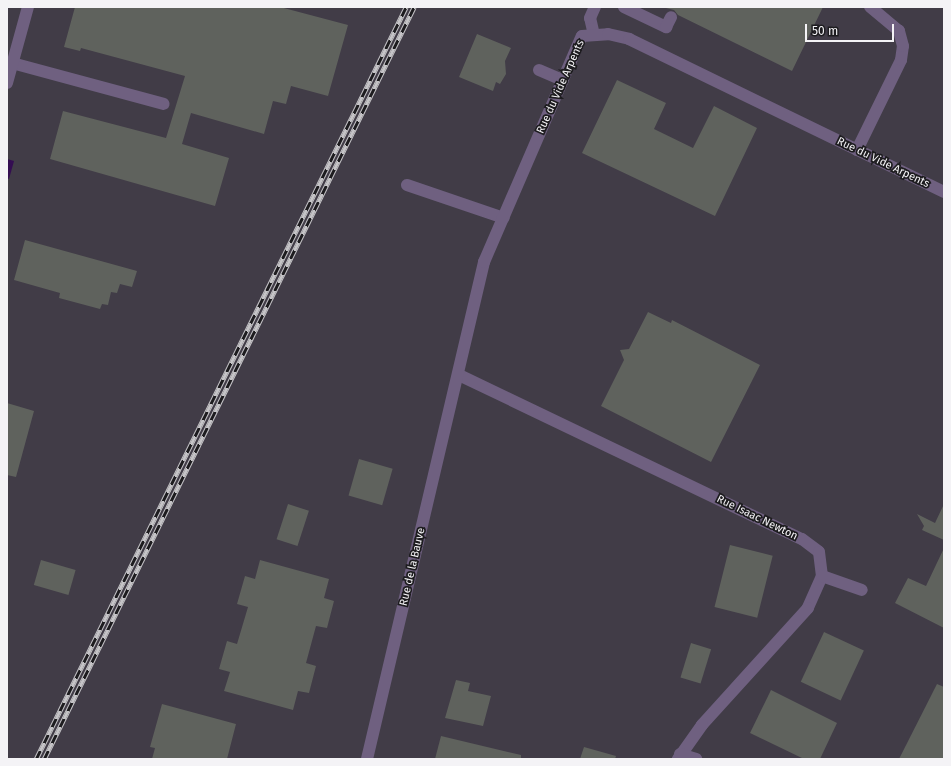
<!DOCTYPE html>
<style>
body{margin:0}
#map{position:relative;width:951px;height:766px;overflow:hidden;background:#363439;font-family:"Fira Sans",sans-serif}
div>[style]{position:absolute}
.built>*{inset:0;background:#413c47;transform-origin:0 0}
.water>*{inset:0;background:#340d52}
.building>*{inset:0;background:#5f625d;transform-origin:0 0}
.minor>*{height:12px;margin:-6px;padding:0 6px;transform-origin:6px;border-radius:6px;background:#6f6080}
.rail>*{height:4.5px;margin-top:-2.25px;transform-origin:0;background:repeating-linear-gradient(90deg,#1d1c1f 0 9px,#c5c4c7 0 18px);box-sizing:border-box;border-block:1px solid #c5c4c7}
span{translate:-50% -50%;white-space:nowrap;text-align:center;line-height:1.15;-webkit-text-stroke:3.5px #1d1c1f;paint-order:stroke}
.street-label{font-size:11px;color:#f4f3f6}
.frame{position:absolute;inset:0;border:8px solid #f4f3f6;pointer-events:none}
.scale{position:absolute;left:805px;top:24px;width:89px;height:18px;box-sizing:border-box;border:2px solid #f4f3f6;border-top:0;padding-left:5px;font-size:12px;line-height:14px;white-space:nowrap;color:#f4f3f6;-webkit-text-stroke:3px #1d1c1f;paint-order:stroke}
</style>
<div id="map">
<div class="built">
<div style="left:7px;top:7px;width:937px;height:752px"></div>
</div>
<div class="water">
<div style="clip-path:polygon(7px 159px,14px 161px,9px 179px,7px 178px)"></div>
</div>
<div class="building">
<div style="clip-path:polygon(75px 7px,280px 7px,348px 25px,328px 96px,291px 86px,286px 104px,273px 101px,264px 134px,191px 113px,182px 144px,229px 158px,215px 206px,50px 159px,63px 111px,166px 138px,185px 76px,81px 48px,80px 51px,64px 47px)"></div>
<div style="clip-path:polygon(662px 7px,823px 7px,792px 71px,678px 15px,674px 10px)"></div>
<div style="clip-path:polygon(477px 34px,511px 48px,505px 61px,506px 74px,500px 84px,496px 82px,493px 91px,459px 77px)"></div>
<div style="clip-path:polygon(617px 80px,666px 103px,654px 129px,693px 148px,714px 106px,757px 128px,715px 216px,582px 153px)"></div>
<div style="clip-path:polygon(25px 240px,137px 271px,132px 287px,120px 284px,117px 293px,111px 292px,108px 305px,102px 304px,100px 309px,59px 298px,60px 293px,14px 280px)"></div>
<div style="clip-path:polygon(648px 312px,671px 323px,672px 320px,760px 365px,711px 462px,601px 406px,624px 360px,620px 350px,629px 349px)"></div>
<div style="clip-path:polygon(7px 403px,34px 411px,16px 477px,7px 475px)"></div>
<div style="left:359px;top:459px;width:35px;height:38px;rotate:16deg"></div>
<div style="left:288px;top:504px;width:22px;height:37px;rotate:18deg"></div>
<div style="clip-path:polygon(944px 504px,944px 540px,922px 530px,924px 526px,917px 514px,935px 523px)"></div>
<div style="left:730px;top:545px;width:44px;height:64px;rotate:14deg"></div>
<div style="clip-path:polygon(944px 548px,944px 628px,895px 603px,908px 578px,926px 586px)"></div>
<div style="left:41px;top:560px;width:36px;height:26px;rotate:16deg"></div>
<div style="clip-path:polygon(260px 560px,329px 579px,324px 598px,334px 601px,327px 628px,316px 626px,306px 663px,316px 666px,309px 693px,298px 691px,293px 710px,224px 691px,230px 672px,219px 669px,227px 641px,237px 644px,248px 607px,237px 604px,245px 576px,255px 579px)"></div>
<div style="left:824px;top:632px;width:44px;height:55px;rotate:25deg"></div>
<div style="left:691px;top:643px;width:21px;height:36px;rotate:17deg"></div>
<div style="clip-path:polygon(456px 680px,470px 683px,468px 691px,491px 696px,483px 726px,445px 718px)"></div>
<div style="clip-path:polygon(937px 684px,944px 687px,944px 759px,899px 759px)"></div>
<div style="clip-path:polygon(771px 690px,837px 723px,820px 759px,804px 759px,750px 733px)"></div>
<div style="clip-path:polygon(162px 704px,236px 724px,227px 759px,152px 759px,155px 748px,150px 747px)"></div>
<div style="clip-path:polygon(441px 736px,521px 755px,521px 759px,435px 759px)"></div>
<div style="clip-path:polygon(584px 747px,616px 756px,615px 759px,580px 759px)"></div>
</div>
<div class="minor">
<div style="left:624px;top:7px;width:47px;rotate:25.5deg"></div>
<div style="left:666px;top:27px;width:11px;rotate:-63deg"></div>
<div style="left:594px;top:35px;width:17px;rotate:-103deg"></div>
<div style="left:590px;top:18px;width:12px;rotate:-66deg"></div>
<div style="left:12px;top:63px;width:157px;rotate:15.1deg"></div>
<div style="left:539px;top:70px;width:26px;rotate:23deg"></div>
<div style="left:7px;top:83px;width:79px;rotate:-74.6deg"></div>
<div style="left:857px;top:150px;width:100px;rotate:-63.9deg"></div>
<div style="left:901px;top:60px;width:14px;rotate:-82deg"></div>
<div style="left:903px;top:46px;width:16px;rotate:-105deg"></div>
<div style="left:899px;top:31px;width:38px;rotate:-140deg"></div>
<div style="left:407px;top:185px;width:102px;rotate:18.8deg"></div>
<div style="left:459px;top:375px;width:380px;rotate:25.6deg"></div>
<div style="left:802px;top:539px;width:21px;rotate:37deg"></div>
<div style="left:819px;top:552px;width:24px;rotate:83deg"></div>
<div style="left:822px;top:576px;width:35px;rotate:114deg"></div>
<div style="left:808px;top:608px;width:158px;rotate:132.2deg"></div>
<div style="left:702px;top:725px;width:42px;rotate:125.2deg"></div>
<div style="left:822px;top:576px;width:42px;rotate:19.3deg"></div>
<div style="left:680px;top:754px;width:17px;rotate:17deg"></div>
<div style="left:367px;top:759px;width:511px;rotate:-76.75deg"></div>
<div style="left:484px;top:262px;width:246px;rotate:-66.6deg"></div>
<div style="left:582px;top:36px;width:26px;rotate:-4deg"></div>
<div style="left:608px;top:34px;width:22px;rotate:13deg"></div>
<div style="left:629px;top:39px;width:350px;rotate:25.9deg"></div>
</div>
<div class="rail">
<div style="left:36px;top:759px;width:838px;rotate:-63.8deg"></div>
<div style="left:44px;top:759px;width:838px;rotate:-63.8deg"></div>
</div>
<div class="street-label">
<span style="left:561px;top:87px;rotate:-66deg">Rue du Vide Arpents</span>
<span style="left:883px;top:163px;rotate:26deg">Rue du Vide Arpents</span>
<span style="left:757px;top:518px;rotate:26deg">Rue Isaac Newton</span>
<span style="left:413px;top:567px;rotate:-77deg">Rue de la Bauve</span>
</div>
<div class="frame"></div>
<div class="scale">50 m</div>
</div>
